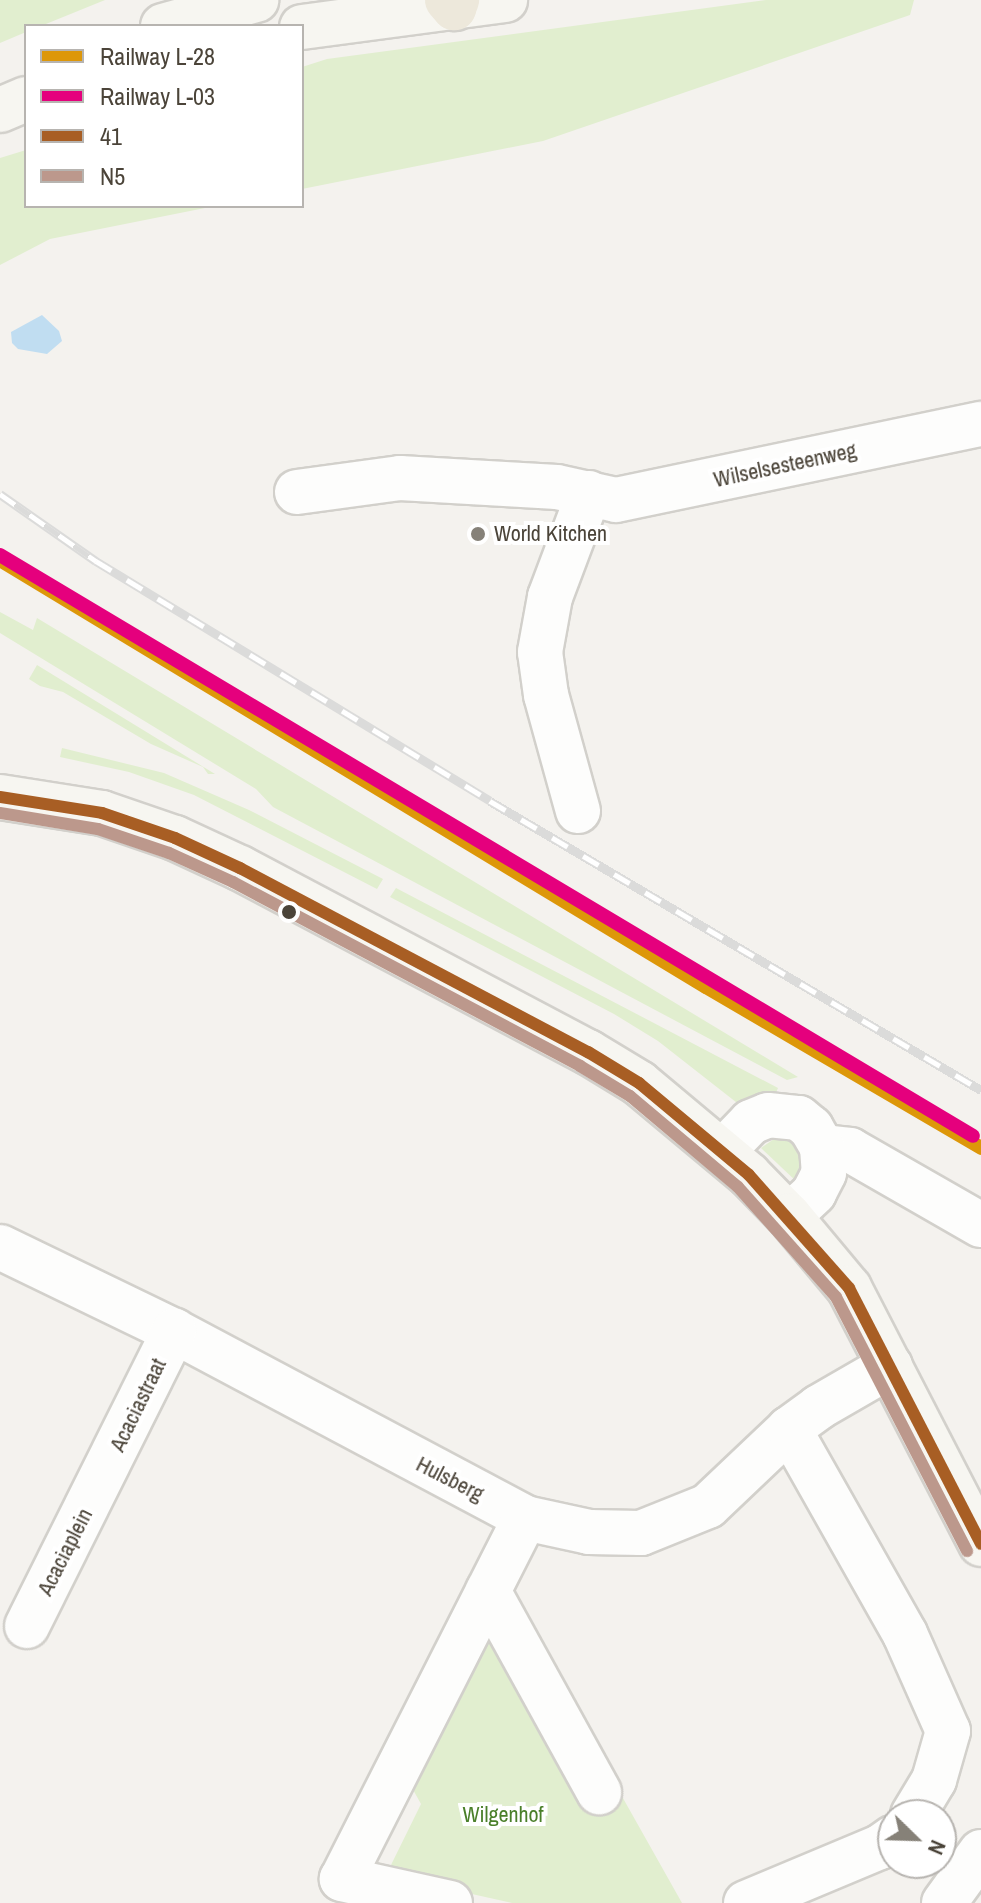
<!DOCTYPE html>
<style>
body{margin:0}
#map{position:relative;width:981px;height:1903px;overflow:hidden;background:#f4f2ee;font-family:"Archivo Narrow",sans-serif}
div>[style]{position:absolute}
.green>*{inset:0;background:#e1eecf}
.water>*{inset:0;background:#c0ddf1}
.roads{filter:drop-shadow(2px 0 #d2d0cb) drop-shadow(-2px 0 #d2d0cb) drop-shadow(0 2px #d2d0cb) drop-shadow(0 -2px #d2d0cb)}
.street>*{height:44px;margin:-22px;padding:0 22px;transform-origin:22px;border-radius:22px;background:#fdfdfc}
.secondary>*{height:44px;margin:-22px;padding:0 22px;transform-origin:22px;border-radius:22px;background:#f7f6f1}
.highway>*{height:44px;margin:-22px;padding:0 22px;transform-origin:22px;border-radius:22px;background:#ede8db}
.rail>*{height:9px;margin-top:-4.5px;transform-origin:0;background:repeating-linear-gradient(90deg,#fff 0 18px,#dbdbda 0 36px);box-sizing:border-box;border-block:2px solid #dbdbda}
.bus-1>*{height:12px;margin:-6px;padding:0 6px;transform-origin:6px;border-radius:6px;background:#a85e24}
.bus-2>*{height:12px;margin:-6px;padding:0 6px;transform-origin:6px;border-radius:6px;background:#bc988c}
.rail-1>*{height:14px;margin:-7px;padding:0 7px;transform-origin:7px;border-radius:7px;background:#dd9709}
.rail-2>*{height:14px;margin:-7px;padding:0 7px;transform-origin:7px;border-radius:7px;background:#e5007d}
.dots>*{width:22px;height:22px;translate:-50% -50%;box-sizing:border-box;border:4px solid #fff;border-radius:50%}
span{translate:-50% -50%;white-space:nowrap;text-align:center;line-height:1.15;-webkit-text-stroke:8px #fff;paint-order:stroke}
.street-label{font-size:22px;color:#4b4439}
.poi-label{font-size:22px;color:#4b4439}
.left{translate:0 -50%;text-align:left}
.park-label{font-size:22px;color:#4a7f2a}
.legend{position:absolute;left:24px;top:24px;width:280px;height:184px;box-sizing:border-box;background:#fff;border:2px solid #b7b4b0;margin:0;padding:10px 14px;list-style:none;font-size:24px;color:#4b4439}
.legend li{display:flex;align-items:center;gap:16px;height:40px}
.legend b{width:40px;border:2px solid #b7b4b0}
.north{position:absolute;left:877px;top:1799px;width:80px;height:80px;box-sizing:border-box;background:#fff;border:2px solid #b7b4b0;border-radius:50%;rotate:113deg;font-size:22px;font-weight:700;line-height:32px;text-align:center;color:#4b4439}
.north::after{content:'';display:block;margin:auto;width:28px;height:36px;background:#868178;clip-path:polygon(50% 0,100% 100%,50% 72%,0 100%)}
</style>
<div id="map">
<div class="green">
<div style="clip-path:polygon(0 0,105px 0,41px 26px,26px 26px,26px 32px,0 43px)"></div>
<div style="clip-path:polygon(766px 0,914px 0,910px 15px,543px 141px,302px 189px,302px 67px,327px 59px)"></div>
<div style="clip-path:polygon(26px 150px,26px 206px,215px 206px,50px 239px,0 265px,0 158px)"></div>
<div style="clip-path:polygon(0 612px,33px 630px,37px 618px,798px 1077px,787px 1080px,273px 807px,256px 789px,0 633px)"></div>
<div style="clip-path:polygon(37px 665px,215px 774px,208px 774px,203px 767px,151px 744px,63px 692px,40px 686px,29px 679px)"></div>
<div style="clip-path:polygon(62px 748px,164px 773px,249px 810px,383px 879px,377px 889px,194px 795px,129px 772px,60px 757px)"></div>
<div style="clip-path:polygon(396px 888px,778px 1088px,775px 1095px,741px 1106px,658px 1041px,614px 1014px,390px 897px)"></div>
<div style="clip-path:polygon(777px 1137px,795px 1140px,808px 1160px,797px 1182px,761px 1148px)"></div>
<div style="clip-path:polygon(500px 1642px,615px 1784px,682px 1903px,512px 1903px,391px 1876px,391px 1865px,421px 1804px,411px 1786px,485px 1644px)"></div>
</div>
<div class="water">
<div style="clip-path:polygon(42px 315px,59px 331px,62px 341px,47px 354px,18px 349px,12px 343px,11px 332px)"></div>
</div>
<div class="roads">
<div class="street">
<div style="left:297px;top:492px;width:104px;rotate:-7.7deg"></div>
<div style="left:400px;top:478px;width:157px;rotate:3.3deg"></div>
<div style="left:557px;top:487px;width:60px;rotate:12.4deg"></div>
<div style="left:616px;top:500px;width:373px;rotate:-11.8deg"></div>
<div style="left:578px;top:811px;width:120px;rotate:-105.4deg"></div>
<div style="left:546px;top:695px;width:43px;rotate:-97.9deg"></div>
<div style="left:540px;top:652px;width:56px;rotate:-79.7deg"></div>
<div style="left:550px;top:597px;width:111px;rotate:-69.4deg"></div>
<div style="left:822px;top:1147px;width:28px;rotate:6deg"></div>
<div style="left:850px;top:1150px;width:151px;rotate:29.8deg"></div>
<div style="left:723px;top:1151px;width:40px;rotate:-46deg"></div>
<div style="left:751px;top:1122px;width:18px;rotate:-22deg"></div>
<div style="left:768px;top:1115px;width:31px;rotate:6deg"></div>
<div style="left:799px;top:1118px;width:16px;rotate:40deg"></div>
<div style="left:811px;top:1128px;width:22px;rotate:60deg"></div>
<div style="left:822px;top:1147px;width:26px;rotate:86deg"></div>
<div style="left:824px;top:1173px;width:22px;rotate:117deg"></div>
<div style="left:814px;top:1193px;width:34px;rotate:137deg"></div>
<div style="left:0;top:1247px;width:193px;rotate:25.8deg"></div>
<div style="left:174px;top:1331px;width:398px;rotate:28deg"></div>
<div style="left:525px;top:1518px;width:66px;rotate:12.3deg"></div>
<div style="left:589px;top:1532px;width:52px;rotate:1.1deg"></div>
<div style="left:641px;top:1533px;width:72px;rotate:-21.9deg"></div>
<div style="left:708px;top:1506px;width:112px;rotate:-43.5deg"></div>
<div style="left:789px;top:1429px;width:37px;rotate:-36deg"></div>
<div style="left:819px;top:1407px;width:82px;rotate:-30deg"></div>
<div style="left:789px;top:1429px;width:236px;rotate:60.5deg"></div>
<div style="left:905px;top:1634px;width:106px;rotate:66.1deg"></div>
<div style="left:948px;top:1731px;width:51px;rotate:105.9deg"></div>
<div style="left:934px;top:1780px;width:41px;rotate:121deg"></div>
<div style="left:488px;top:1591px;width:230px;rotate:61.1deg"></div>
<div style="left:27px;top:1626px;width:330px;rotate:-63.5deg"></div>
<div style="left:450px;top:1903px;width:111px;rotate:-167.5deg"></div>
<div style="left:342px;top:1879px;width:405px;rotate:-63.1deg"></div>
<div style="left:746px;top:1903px;width:145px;rotate:-22.7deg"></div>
<div style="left:880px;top:1847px;width:16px;rotate:-35deg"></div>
<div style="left:944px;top:1903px;width:63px;rotate:-54deg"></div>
</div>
<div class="secondary">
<div style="left:163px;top:26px;width:97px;rotate:-15.6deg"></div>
<div style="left:302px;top:27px;width:205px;rotate:-7.6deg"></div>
<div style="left:0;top:110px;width:28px;rotate:-23deg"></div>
<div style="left:0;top:797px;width:103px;rotate:8.9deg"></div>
<div style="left:102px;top:813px;width:77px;rotate:18.9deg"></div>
<div style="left:175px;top:838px;width:72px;rotate:24.8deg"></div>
<div style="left:240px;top:868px;width:394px;rotate:27.9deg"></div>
<div style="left:588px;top:1052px;width:60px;rotate:31.3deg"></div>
<div style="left:639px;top:1083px;width:143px;rotate:39.9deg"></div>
<div style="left:749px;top:1175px;width:57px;rotate:45.7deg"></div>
<div style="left:789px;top:1216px;width:94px;rotate:50.2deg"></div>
<div style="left:849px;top:1288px;width:288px;rotate:62.7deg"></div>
</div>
<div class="highway">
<div style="left:447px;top:0;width:11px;rotate:49deg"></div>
<div style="left:454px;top:8px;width:9px;rotate:-69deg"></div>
</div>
</div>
<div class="rail">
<div style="left:0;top:494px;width:117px;rotate:34.9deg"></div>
<div style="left:96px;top:561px;width:461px;rotate:31.3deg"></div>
<div style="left:490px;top:801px;width:570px;rotate:30.48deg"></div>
</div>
<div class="bus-1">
<div style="left:0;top:797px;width:103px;rotate:8.9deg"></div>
<div style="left:102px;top:813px;width:77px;rotate:18.9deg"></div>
<div style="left:175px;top:838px;width:72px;rotate:24.8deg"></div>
<div style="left:240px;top:868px;width:394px;rotate:27.9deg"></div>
<div style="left:588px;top:1052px;width:60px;rotate:31.3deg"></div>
<div style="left:639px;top:1083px;width:143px;rotate:39.9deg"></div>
<div style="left:749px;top:1175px;width:151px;rotate:48.5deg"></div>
<div style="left:849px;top:1288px;width:288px;rotate:62.7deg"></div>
</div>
<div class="bus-2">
<div style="left:0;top:813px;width:99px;rotate:9.3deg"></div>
<div style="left:98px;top:829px;width:75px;rotate:18.7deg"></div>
<div style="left:169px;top:853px;width:70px;rotate:24.4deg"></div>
<div style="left:233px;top:882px;width:393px;rotate:27.9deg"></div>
<div style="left:580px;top:1066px;width:58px;rotate:31deg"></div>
<div style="left:630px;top:1096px;width:141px;rotate:40.1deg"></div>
<div style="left:738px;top:1187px;width:147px;rotate:48.3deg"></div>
<div style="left:836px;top:1297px;width:286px;rotate:62.7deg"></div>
</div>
<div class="rail-1">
<div style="left:0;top:560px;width:825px;rotate:31.17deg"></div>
<div style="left:706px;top:987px;width:319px;rotate:30.3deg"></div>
</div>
<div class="rail-2">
<div style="left:0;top:555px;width:1133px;rotate:30.84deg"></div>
</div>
<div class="dots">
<div style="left:478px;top:534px;background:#868178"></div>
<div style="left:289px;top:912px;background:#4b4439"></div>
</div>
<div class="street-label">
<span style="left:785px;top:465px;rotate:-12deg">Wilselsesteenweg</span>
<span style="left:138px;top:1405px;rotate:-64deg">Acaciastraat</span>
<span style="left:450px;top:1479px;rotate:27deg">Hulsberg</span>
<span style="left:65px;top:1552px;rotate:-63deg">Acaciaplein</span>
</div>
<div class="poi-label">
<span class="left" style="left:494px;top:534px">World Kitchen</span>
</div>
<div class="park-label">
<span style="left:503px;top:1815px">Wilgenhof</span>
</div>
<ul class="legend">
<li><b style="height:10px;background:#dd9709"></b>Railway L-28</li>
<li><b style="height:10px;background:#e5007d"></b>Railway L-03</li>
<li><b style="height:10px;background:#a85e24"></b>41</li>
<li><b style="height:10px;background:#bc988c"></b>N5</li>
</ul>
<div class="north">N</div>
</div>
